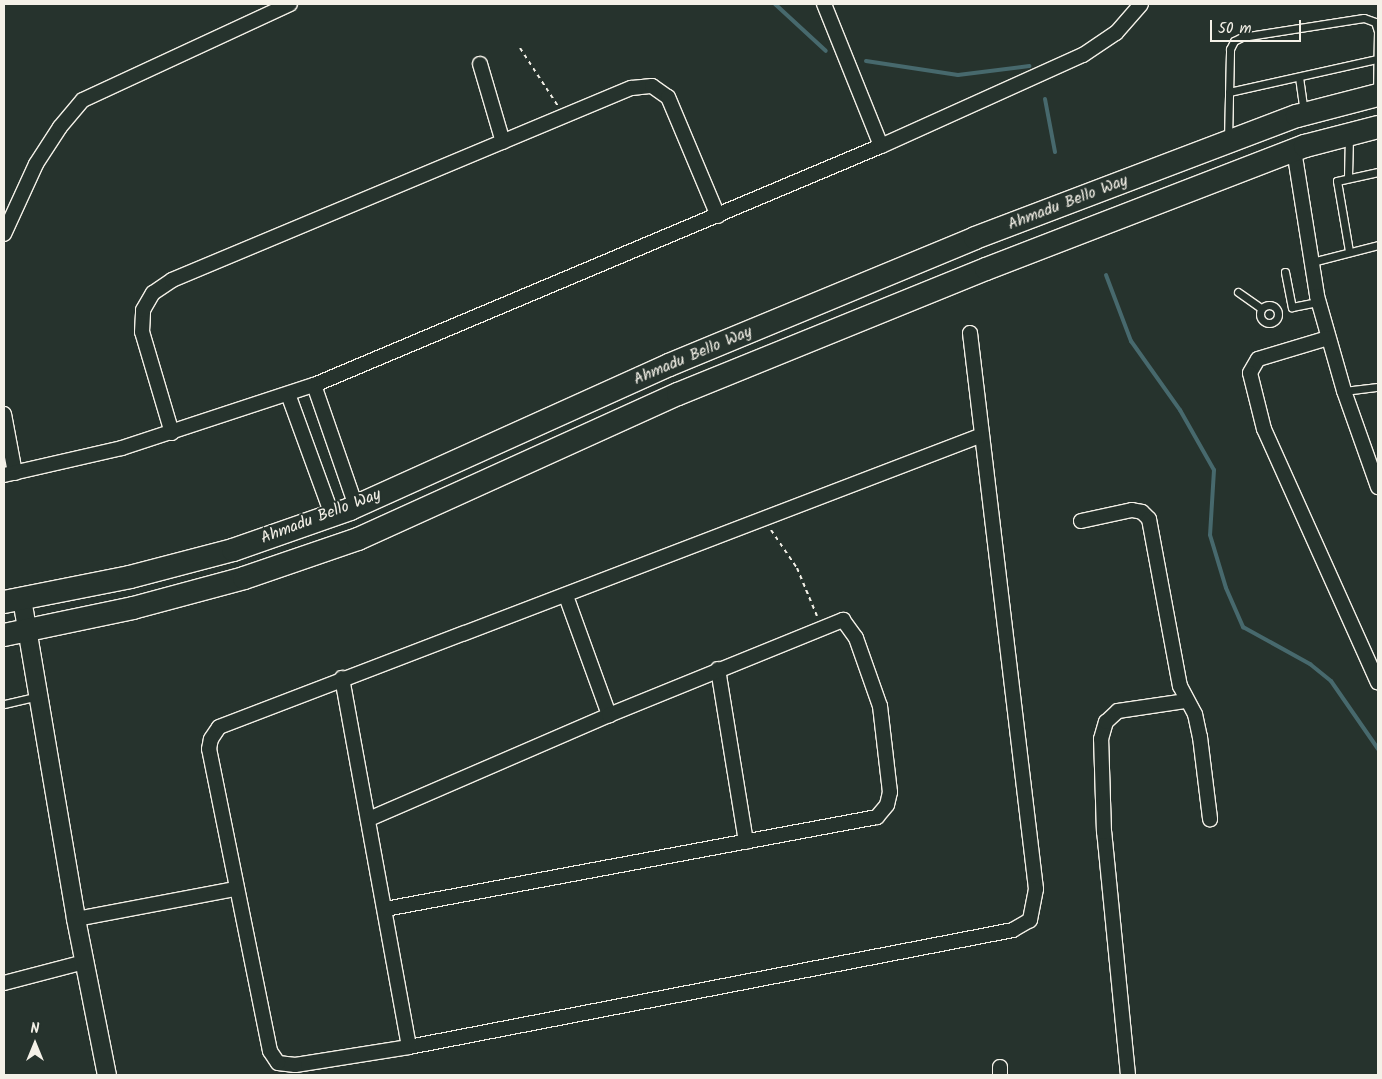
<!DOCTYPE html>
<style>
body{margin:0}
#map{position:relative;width:1382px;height:1079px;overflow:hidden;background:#26332d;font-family:Kalam,sans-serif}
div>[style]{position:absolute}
.stream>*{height:4px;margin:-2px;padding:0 2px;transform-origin:2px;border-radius:2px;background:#47696d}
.path>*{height:2px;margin-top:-1px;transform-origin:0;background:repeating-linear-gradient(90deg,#f4f1e8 0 4px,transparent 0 8px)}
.roads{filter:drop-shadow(1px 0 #f4f1e8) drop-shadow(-1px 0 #f4f1e8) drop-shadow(0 1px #f4f1e8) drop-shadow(0 -1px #f4f1e8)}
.service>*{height:7px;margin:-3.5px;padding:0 3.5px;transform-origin:3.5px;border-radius:3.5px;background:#26332d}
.service>.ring{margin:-3.5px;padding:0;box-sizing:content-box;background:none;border:7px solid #26332d;border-radius:50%}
.minor>*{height:14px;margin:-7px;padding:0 7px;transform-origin:7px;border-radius:7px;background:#26332d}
.tertiary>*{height:18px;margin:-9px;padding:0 9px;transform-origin:9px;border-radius:9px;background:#26332d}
.primary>*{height:22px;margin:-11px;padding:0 11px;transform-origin:11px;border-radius:11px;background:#26332d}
span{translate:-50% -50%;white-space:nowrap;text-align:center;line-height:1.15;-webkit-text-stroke:4px #26332d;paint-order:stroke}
.street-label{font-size:16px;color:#f4f1e8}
.frame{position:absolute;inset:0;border:5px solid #f4f1e8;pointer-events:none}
.north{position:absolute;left:10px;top:1019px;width:50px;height:50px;-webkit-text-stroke:4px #26332d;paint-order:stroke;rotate:0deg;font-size:14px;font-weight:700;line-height:20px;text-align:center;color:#f4f1e8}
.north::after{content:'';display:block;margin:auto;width:18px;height:22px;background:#f4f1e8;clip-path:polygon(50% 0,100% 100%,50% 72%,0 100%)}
.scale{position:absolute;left:1210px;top:20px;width:91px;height:22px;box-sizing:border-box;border:2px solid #f4f1e8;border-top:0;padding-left:6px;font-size:15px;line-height:18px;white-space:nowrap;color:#f4f1e8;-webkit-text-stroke:4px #26332d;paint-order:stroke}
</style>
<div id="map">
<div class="stream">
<div style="left:775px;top:4px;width:69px;rotate:42.7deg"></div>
<div style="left:866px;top:61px;width:93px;rotate:8.7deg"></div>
<div style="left:958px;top:75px;width:72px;rotate:-7.2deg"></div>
<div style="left:1045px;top:99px;width:54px;rotate:79.3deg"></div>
<div style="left:1106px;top:275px;width:71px;rotate:69.3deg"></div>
<div style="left:1131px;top:341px;width:85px;rotate:54.6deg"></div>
<div style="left:1180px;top:410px;width:69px;rotate:60.5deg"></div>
<div style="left:1214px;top:470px;width:65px;rotate:93.5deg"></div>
<div style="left:1210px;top:535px;width:55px;rotate:73.2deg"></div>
<div style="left:1226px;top:588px;width:43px;rotate:66.4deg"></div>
<div style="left:1243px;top:627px;width:77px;rotate:28.9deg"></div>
<div style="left:1310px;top:664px;width:27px;rotate:39deg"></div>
<div style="left:1331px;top:681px;width:83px;rotate:55.3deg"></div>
</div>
<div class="path">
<div style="left:520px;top:48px;width:69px;rotate:56.8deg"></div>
<div style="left:771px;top:530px;width:46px;rotate:55.6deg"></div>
<div style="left:797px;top:568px;width:52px;rotate:67.4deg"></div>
</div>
<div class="roads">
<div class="service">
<div style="left:1299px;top:77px;width:34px;rotate:82deg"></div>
<div style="left:1229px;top:92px;width:152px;rotate:-12.6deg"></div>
<div style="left:1228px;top:140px;width:91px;rotate:-88.7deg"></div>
<div style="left:1230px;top:49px;width:9px;rotate:-63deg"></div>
<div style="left:1234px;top:41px;width:9px;rotate:-27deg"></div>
<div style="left:1242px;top:37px;width:123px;rotate:-8.9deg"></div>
<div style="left:1364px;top:18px;width:12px;rotate:20deg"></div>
<div style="left:1375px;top:22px;width:9px;rotate:72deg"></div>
<div style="left:1378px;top:31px;width:61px;rotate:90.9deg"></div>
<div style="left:1348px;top:177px;width:40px;rotate:-88.6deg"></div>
<div style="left:1349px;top:251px;width:71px;rotate:-99.7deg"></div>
<div style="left:1337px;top:181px;width:42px;rotate:-12.4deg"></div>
<div style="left:1312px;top:262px;width:68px;rotate:-14.4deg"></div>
<div style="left:1285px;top:272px;width:36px;rotate:79deg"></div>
<div style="left:1292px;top:307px;width:26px;rotate:-11deg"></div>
<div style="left:1238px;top:292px;width:28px;rotate:35deg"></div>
<div class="ring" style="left:1260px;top:305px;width:11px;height:11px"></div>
<div style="left:1344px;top:391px;width:34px;rotate:-7deg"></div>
<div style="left:4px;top:704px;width:35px;rotate:-13deg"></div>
</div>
<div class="minor">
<div style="left:824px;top:4px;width:153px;rotate:68.1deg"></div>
<div style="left:480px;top:64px;width:81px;rotate:73.6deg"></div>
<div style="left:1294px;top:150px;width:148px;rotate:81deg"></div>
<div style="left:1317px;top:296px;width:99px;rotate:74.1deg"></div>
<div style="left:1344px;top:391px;width:102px;rotate:70.5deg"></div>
<div style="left:4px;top:234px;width:77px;rotate:-65.4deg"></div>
<div style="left:36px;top:164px;width:44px;rotate:-57deg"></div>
<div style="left:60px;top:127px;width:35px;rotate:-50deg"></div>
<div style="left:83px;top:100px;width:228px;rotate:-24.9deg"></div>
<div style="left:970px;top:333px;width:560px;rotate:83.23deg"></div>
<div style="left:1036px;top:889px;width:32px;rotate:101deg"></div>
<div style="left:1030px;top:920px;width:20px;rotate:150deg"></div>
<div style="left:1013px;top:930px;width:615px;rotate:169.04deg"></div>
<div style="left:409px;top:1047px;width:115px;rotate:171deg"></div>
<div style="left:295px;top:1065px;width:17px;rotate:-173deg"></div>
<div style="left:278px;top:1063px;width:14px;rotate:-124deg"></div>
<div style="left:270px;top:1051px;width:308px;rotate:-101.4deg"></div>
<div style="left:209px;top:749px;width:10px;rotate:-79deg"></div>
<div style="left:211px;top:739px;width:14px;rotate:-56deg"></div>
<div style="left:219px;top:727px;width:817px;rotate:-20.94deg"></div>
<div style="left:1328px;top:338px;width:73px;rotate:163.3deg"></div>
<div style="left:1258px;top:359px;width:16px;rotate:120deg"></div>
<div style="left:1250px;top:373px;width:58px;rotate:76deg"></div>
<div style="left:1264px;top:429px;width:278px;rotate:65.8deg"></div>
<div style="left:314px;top:385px;width:128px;rotate:70.9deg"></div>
<div style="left:288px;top:394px;width:129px;rotate:70deg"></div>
<div style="left:4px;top:414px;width:60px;rotate:79.4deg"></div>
<div style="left:172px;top:433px;width:105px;rotate:-106.5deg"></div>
<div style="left:142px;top:332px;width:22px;rotate:-87deg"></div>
<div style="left:143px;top:310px;width:20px;rotate:-60deg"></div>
<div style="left:153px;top:293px;width:23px;rotate:-34deg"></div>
<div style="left:172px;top:280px;width:498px;rotate:-22.7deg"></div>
<div style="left:632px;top:88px;width:20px;rotate:-6deg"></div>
<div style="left:652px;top:86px;width:19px;rotate:35deg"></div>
<div style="left:668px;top:97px;width:129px;rotate:67.2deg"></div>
<div style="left:4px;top:475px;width:121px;rotate:-12.9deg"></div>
<div style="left:122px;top:448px;width:202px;rotate:-18.2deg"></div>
<div style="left:314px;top:385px;width:615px;rotate:-22.86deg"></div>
<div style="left:881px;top:146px;width:222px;rotate:-24.3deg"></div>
<div style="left:1083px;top:55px;width:40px;rotate:-34deg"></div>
<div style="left:1116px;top:33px;width:38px;rotate:-49deg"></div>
<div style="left:1081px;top:521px;width:52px;rotate:-12.2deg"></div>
<div style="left:1132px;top:510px;width:10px;rotate:11deg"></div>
<div style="left:1142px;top:512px;width:10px;rotate:45deg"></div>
<div style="left:1149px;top:519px;width:170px;rotate:79.5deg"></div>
<div style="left:1180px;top:686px;width:32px;rotate:62deg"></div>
<div style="left:1195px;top:714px;width:24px;rotate:78deg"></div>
<div style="left:1200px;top:737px;width:83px;rotate:83deg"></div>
<div style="left:566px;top:596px;width:127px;rotate:70.1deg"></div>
<div style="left:718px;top:669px;width:175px;rotate:80.8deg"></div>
<div style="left:342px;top:678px;width:375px;rotate:79.7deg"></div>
<div style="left:369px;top:819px;width:262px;rotate:-23.4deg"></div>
<div style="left:609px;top:715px;width:253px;rotate:-22.1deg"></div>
<div style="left:843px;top:620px;width:22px;rotate:54deg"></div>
<div style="left:856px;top:638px;width:72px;rotate:70.6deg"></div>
<div style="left:880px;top:706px;width:87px;rotate:83.4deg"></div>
<div style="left:890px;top:792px;width:13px;rotate:103deg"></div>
<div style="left:887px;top:805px;width:16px;rotate:130deg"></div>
<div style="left:877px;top:817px;width:500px;rotate:169.4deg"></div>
<div style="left:76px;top:919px;width:162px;rotate:-10.7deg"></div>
<div style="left:4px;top:983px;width:83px;rotate:-14.7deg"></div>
<div style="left:1000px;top:1067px;width:8px;rotate:90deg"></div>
<div style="left:1128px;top:1075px;width:244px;rotate:-95.6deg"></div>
<div style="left:1104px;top:832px;width:93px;rotate:-91.8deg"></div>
<div style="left:1101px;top:739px;width:18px;rotate:-74deg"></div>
<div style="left:1106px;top:722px;width:16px;rotate:-43deg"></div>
<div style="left:1118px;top:711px;width:69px;rotate:-8.4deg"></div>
</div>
<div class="tertiary">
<div style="left:22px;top:599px;width:325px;rotate:80.4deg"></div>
<div style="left:76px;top:919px;width:159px;rotate:78.8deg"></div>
</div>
<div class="primary">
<div style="left:4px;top:602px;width:128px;rotate:-11.2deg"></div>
<div style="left:130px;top:577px;width:106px;rotate:-14.7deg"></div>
<div style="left:233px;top:550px;width:124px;rotate:-19.3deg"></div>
<div style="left:350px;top:509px;width:350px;rotate:-24.3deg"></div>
<div style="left:669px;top:365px;width:331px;rotate:-22.5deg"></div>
<div style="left:975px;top:238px;width:344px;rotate:-20.8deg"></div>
<div style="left:1297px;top:116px;width:84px;rotate:-14.5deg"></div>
<div style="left:4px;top:635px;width:132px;rotate:-11.8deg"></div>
<div style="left:133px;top:608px;width:115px;rotate:-15.1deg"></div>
<div style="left:244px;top:578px;width:120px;rotate:-18.9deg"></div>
<div style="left:358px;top:539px;width:351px;rotate:-24.4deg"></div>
<div style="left:678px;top:394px;width:332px;rotate:-22.1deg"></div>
<div style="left:986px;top:269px;width:342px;rotate:-21.1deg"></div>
<div style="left:1305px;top:146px;width:75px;rotate:-14.6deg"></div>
</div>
</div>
<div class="street-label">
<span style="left:1068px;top:203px;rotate:-21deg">Ahmadu Bello Way</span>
<span style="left:693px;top:356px;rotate:-23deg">Ahmadu Bello Way</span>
<span style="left:321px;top:517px;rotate:-21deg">Ahmadu Bello Way</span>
</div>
<div class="frame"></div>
<div class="north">N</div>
<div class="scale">50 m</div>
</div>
